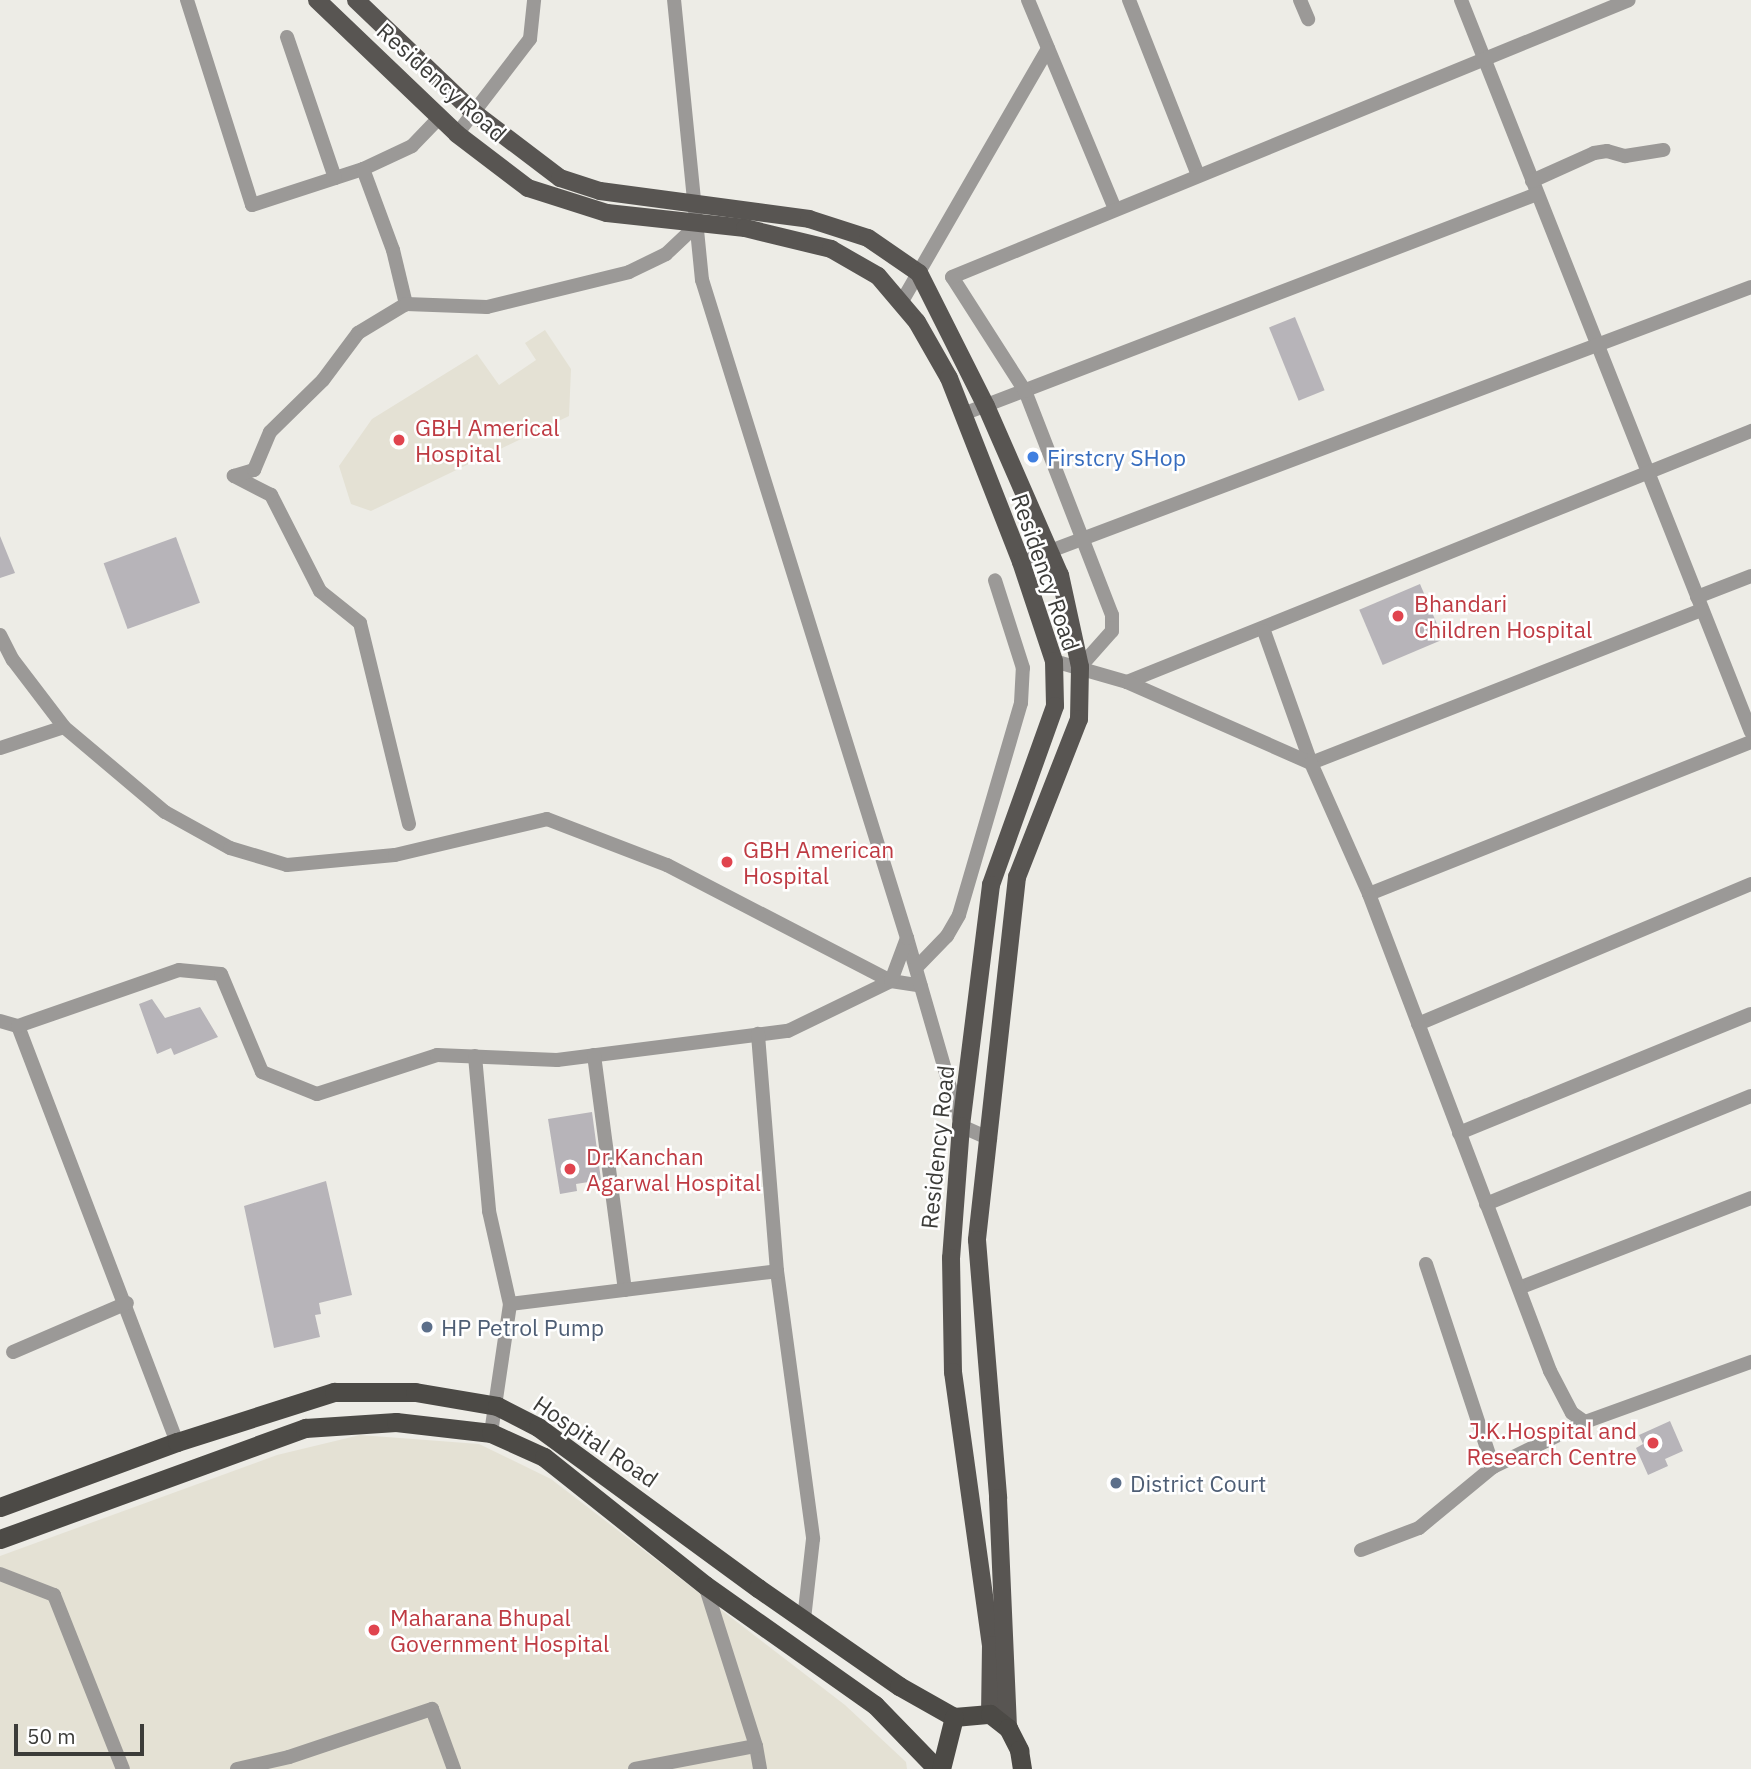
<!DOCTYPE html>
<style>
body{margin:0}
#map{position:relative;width:1751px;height:1769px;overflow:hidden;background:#edece6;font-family:"IBM Plex Sans",sans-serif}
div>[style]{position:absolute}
.built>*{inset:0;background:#e4e1d4}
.building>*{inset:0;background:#b7b4b9;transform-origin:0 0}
.minor>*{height:14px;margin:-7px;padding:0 7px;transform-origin:7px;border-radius:7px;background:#9b9997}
.tertiary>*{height:14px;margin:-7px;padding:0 7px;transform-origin:7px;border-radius:7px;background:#9b9997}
.primary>*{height:18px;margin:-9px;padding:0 9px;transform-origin:9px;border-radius:9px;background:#585552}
.trunk>*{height:19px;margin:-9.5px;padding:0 9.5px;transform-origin:9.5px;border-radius:9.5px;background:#4c4a46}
.dots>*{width:19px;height:19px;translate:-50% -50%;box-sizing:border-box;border:4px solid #fff;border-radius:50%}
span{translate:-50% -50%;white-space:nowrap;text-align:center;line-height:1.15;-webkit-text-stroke:5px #fff;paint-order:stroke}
.street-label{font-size:23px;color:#3c3c39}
.health-label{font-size:23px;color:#be3a42}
.left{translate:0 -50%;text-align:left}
.right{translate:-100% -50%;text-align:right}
.shop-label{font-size:23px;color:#366cbe}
.service-label{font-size:23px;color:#4e5e75}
.scale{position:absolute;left:14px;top:1724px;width:130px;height:32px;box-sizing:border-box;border:4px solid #3c3c39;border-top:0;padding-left:9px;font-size:21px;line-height:24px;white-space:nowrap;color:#3c3c39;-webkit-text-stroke:5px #fff;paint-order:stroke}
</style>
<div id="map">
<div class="built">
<div style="clip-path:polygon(545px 330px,571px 369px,569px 416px,371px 511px,351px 504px,339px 466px,372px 419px,477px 354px,499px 385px,536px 360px,525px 343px)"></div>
<div style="clip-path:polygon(360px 1435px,479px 1444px,551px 1479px,845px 1705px,906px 1762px,907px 1769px,0 1769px,0 1556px,277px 1455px)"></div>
</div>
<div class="building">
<div style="left:1295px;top:317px;width:79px;height:28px;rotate:68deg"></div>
<div style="clip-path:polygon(0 536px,15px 573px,0 578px)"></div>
<div style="left:176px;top:537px;width:70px;height:77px;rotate:70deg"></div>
<div style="left:1420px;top:584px;width:60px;height:66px;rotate:67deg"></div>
<div style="clip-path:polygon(152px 999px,165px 1018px,200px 1007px,218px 1037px,174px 1055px,171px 1048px,157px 1054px,139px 1004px)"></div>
<div style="clip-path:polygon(592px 1112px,601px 1180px,576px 1184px,577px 1191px,560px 1194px,548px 1119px)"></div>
<div style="clip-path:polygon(326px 1181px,352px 1295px,319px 1303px,321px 1314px,315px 1315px,320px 1337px,274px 1348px,244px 1206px)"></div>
<div style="clip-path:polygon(1670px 1421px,1683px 1451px,1665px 1459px,1668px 1466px,1648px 1475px,1636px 1448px,1643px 1444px,1639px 1435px)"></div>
</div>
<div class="minor">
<div style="left:187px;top:0;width:215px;rotate:72.4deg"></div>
<div style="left:252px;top:205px;width:117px;rotate:-18deg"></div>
<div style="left:363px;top:169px;width:54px;rotate:-25.1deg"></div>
<div style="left:412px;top:146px;width:40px;rotate:-46deg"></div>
<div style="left:1028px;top:0;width:226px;rotate:67.4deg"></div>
<div style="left:1129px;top:0;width:188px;rotate:68.5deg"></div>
<div style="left:1300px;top:0;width:21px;rotate:67deg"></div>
<div style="left:1461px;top:0;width:787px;rotate:68.39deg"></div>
<div style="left:287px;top:37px;width:149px;rotate:71.2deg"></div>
<div style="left:457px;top:134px;width:120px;rotate:-52.5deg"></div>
<div style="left:530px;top:39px;width:39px;rotate:-84deg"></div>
<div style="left:363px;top:169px;width:86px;rotate:69.7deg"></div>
<div style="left:393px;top:250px;width:56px;rotate:76.5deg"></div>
<div style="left:1532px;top:181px;width:68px;rotate:-24.3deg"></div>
<div style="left:1594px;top:153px;width:13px;rotate:-9deg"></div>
<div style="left:1607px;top:151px;width:19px;rotate:16deg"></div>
<div style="left:1625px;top:156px;width:39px;rotate:-9deg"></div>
<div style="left:901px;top:303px;width:294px;rotate:-60deg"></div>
<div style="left:963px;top:414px;width:615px;rotate:-20.97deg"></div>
<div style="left:1021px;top:562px;width:780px;rotate:-20.64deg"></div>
<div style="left:1697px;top:597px;width:58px;rotate:-21.3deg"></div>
<div style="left:0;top:635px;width:28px;rotate:63deg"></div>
<div style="left:13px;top:660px;width:84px;rotate:52.7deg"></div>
<div style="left:64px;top:727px;width:132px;rotate:40.1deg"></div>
<div style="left:165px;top:812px;width:74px;rotate:29deg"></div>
<div style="left:230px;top:848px;width:59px;rotate:16.6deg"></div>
<div style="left:287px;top:865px;width:108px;rotate:-5.3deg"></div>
<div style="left:395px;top:855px;width:156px;rotate:-13.3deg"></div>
<div style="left:547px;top:819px;width:129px;rotate:21deg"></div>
<div style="left:667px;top:865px;width:252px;rotate:27.4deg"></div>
<div style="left:891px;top:981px;width:30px;rotate:9deg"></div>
<div style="left:1080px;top:667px;width:48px;rotate:-48.4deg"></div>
<div style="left:1112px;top:631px;width:16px;rotate:-90deg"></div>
<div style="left:1112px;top:615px;width:240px;rotate:-111.2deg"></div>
<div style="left:1025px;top:391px;width:135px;rotate:-122.6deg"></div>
<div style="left:952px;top:277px;width:731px;rotate:-22.25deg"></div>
<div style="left:1127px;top:682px;width:673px;rotate:-21.91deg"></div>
<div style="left:0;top:748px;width:67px;rotate:-18.2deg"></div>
<div style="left:1311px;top:763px;width:420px;rotate:-21.4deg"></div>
<div style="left:409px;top:824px;width:207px;rotate:-103.7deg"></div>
<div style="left:360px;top:623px;width:51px;rotate:-141.3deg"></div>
<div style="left:320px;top:591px;width:108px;rotate:-117deg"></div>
<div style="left:271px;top:495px;width:42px;rotate:-152.8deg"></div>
<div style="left:234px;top:476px;width:21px;rotate:-17deg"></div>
<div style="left:254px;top:470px;width:41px;rotate:-67.2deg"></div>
<div style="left:270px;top:432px;width:74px;rotate:-44.5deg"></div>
<div style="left:323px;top:380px;width:59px;rotate:-53.3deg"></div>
<div style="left:358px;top:333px;width:56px;rotate:-31.1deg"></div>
<div style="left:406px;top:304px;width:81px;rotate:2.1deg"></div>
<div style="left:487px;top:307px;width:146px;rotate:-13.8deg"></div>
<div style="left:629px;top:272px;width:41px;rotate:-25.9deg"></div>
<div style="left:666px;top:254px;width:47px;rotate:-43.3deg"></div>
<div style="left:1369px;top:894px;width:411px;rotate:-21.7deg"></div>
<div style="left:907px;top:938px;width:191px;rotate:73.9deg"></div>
<div style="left:916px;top:968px;width:45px;rotate:-45.9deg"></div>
<div style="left:947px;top:936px;width:24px;rotate:-60deg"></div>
<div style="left:959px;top:915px;width:221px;rotate:-73.7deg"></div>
<div style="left:1021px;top:703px;width:35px;rotate:-87deg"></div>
<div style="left:1023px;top:668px;width:92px;rotate:-107.7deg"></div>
<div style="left:0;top:1021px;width:19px;rotate:16deg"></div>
<div style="left:18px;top:1026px;width:445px;rotate:69.1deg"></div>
<div style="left:1418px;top:1024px;width:361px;rotate:-22.8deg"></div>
<div style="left:18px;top:1026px;width:170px;rotate:-19.2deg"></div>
<div style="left:179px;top:970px;width:42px;rotate:5.4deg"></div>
<div style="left:221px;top:974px;width:106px;rotate:67.3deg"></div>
<div style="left:262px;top:1072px;width:59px;rotate:21.8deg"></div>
<div style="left:317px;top:1094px;width:126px;rotate:-18deg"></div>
<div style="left:437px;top:1055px;width:120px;rotate:2.4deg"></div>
<div style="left:557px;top:1060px;width:233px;rotate:-7.2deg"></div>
<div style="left:788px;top:1031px;width:114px;rotate:-25.9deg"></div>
<div style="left:891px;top:981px;width:46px;rotate:-69.6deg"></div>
<div style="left:907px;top:938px;width:689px;rotate:-107.3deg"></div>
<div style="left:702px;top:280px;width:281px;rotate:-95.7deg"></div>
<div style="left:594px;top:1055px;width:237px;rotate:82.5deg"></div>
<div style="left:475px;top:1056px;width:156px;rotate:84.8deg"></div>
<div style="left:489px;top:1211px;width:95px;rotate:77.3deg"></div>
<div style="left:1459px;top:1133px;width:315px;rotate:-22.2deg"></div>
<div style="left:1486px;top:1204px;width:286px;rotate:-22.2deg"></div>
<div style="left:1426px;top:1264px;width:214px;rotate:71.7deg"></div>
<div style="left:1493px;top:1467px;width:102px;rotate:-26.1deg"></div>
<div style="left:777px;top:1271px;width:270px;rotate:82.3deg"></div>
<div style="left:813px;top:1539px;width:81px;rotate:96.4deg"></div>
<div style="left:1519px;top:1288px;width:249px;rotate:-21.2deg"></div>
<div style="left:13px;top:1352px;width:124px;rotate:-23.3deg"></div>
<div style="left:491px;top:1433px;width:130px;rotate:-81.6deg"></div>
<div style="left:510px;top:1304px;width:269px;rotate:-7deg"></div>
<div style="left:777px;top:1271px;width:238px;rotate:-94.6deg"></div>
<div style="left:1361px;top:1550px;width:62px;rotate:-20.8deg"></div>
<div style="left:1419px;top:1528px;width:96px;rotate:-39.5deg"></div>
<div style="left:0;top:1574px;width:58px;rotate:21.3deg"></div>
<div style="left:54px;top:1595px;width:187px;rotate:68.4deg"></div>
<div style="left:756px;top:1746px;width:23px;rotate:80deg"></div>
<div style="left:237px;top:1769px;width:53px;rotate:-13deg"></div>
<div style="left:289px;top:1757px;width:151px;rotate:-18.6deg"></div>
<div style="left:432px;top:1709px;width:64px;rotate:69.9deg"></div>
<div style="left:635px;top:1769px;width:123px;rotate:-10.8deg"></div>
<div style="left:756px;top:1746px;width:169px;rotate:-107.6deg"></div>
</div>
<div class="tertiary">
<div style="left:1264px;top:631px;width:140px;rotate:70.4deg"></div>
<div style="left:1054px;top:661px;width:76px;rotate:16deg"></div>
<div style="left:1127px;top:682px;width:201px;rotate:23.8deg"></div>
<div style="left:1311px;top:763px;width:143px;rotate:66.1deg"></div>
<div style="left:1369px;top:894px;width:510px;rotate:69.22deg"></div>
<div style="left:1550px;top:1371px;width:47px;rotate:62.4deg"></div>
<div style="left:1572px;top:1413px;width:16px;rotate:35deg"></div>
<div style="left:1585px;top:1422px;width:177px;rotate:-19.9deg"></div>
<div style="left:961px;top:1126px;width:32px;rotate:24deg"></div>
</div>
<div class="primary">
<div style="left:317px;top:0;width:194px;rotate:43.7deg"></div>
<div style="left:457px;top:134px;width:89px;rotate:37.3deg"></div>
<div style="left:528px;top:188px;width:83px;rotate:17.6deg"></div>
<div style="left:607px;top:213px;width:139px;rotate:6.2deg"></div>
<div style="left:745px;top:228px;width:89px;rotate:13.7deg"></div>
<div style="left:831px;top:249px;width:54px;rotate:29.9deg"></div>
<div style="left:878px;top:276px;width:60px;rotate:49.7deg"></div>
<div style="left:917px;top:322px;width:64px;rotate:60.3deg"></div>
<div style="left:949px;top:378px;width:198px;rotate:68.6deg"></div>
<div style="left:1021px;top:562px;width:104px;rotate:71.6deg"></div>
<div style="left:1054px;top:661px;width:45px;rotate:88.7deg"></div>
<div style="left:1055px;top:706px;width:190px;rotate:109.7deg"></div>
<div style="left:991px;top:885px;width:243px;rotate:97.1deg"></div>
<div style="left:961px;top:1126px;width:132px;rotate:94.3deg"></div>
<div style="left:951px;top:1258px;width:114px;rotate:89deg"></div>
<div style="left:953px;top:1372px;width:276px;rotate:82.1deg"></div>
<div style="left:991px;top:1645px;width:69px;rotate:90.8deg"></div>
<div style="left:356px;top:0;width:162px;rotate:43.7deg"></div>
<div style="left:473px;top:112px;width:109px;rotate:37.2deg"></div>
<div style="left:560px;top:178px;width:42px;rotate:18deg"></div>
<div style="left:600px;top:191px;width:211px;rotate:7.6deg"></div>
<div style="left:809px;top:219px;width:62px;rotate:17.9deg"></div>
<div style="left:868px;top:238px;width:62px;rotate:34.5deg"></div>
<div style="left:919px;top:273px;width:149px;rotate:63.3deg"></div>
<div style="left:986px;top:406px;width:184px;rotate:66.4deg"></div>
<div style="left:1060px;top:575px;width:94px;rotate:77.7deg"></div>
<div style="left:1080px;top:667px;width:52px;rotate:91.1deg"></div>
<div style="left:1079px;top:719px;width:170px;rotate:111.4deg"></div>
<div style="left:1017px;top:877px;width:365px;rotate:96.3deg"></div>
<div style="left:977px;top:1240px;width:259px;rotate:85.3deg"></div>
<div style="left:998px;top:1498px;width:230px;rotate:87.5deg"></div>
</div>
<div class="trunk">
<div style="left:0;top:1507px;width:189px;rotate:-20.2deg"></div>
<div style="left:177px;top:1442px;width:165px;rotate:-17.7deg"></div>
<div style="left:334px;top:1392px;width:81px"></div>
<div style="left:415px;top:1392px;width:83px;rotate:9.7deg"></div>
<div style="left:497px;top:1406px;width:46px;rotate:27.1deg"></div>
<div style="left:538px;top:1427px;width:273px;rotate:36.2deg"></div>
<div style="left:758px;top:1588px;width:172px;rotate:34.8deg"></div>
<div style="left:899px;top:1686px;width:63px;rotate:29.4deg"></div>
<div style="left:0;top:1539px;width:325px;rotate:-20deg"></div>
<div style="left:305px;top:1428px;width:91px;rotate:-3.8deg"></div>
<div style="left:396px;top:1422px;width:96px;rotate:6.6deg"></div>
<div style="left:491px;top:1433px;width:58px;rotate:24.4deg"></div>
<div style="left:544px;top:1457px;width:206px;rotate:38.5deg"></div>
<div style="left:705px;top:1585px;width:208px;rotate:35.2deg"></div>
<div style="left:875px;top:1705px;width:89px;rotate:45.9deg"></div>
<div style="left:954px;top:1717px;width:36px;rotate:-5deg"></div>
<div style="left:990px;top:1714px;width:23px;rotate:38deg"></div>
<div style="left:1008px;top:1728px;width:25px;rotate:63deg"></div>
<div style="left:1019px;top:1750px;width:19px;rotate:81deg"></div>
<div style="left:941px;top:1769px;width:54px;rotate:-76deg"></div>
</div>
<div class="dots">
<div style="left:399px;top:440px;background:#e0444e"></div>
<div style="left:1033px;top:457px;background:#3f7fe0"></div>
<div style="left:1398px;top:616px;background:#e0444e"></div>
<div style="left:727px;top:862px;background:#e0444e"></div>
<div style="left:570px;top:1169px;background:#e0444e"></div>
<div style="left:427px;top:1327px;background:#5c6f8a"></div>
<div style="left:1653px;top:1443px;background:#e0444e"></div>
<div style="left:1116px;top:1483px;background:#5c6f8a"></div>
<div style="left:374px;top:1630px;background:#e0444e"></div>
</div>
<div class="street-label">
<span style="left:442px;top:82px;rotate:42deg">Residency Road</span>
<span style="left:1046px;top:572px;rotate:71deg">Residency Road</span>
<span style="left:937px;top:1147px;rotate:-84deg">Residency Road</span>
<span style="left:596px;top:1441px;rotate:34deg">Hospital Road</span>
</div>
<div class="health-label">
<span class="left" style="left:415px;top:440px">GBH Americal<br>Hospital</span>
<span class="left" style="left:1414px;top:616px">Bhandari<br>Children Hospital</span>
<span class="left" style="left:743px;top:862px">GBH American<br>Hospital</span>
<span class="left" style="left:586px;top:1169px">Dr.Kanchan<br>Agarwal Hospital</span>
<span class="right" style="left:1637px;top:1443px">J.K.Hospital and<br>Research Centre</span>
<span class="left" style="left:390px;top:1630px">Maharana Bhupal<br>Government Hospital</span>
</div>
<div class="shop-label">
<span class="left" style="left:1047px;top:457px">Firstcry SHop</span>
</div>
<div class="service-label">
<span class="left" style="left:441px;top:1327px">HP Petrol Pump</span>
<span class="left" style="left:1130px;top:1483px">District Court</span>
</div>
<div class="scale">50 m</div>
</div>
